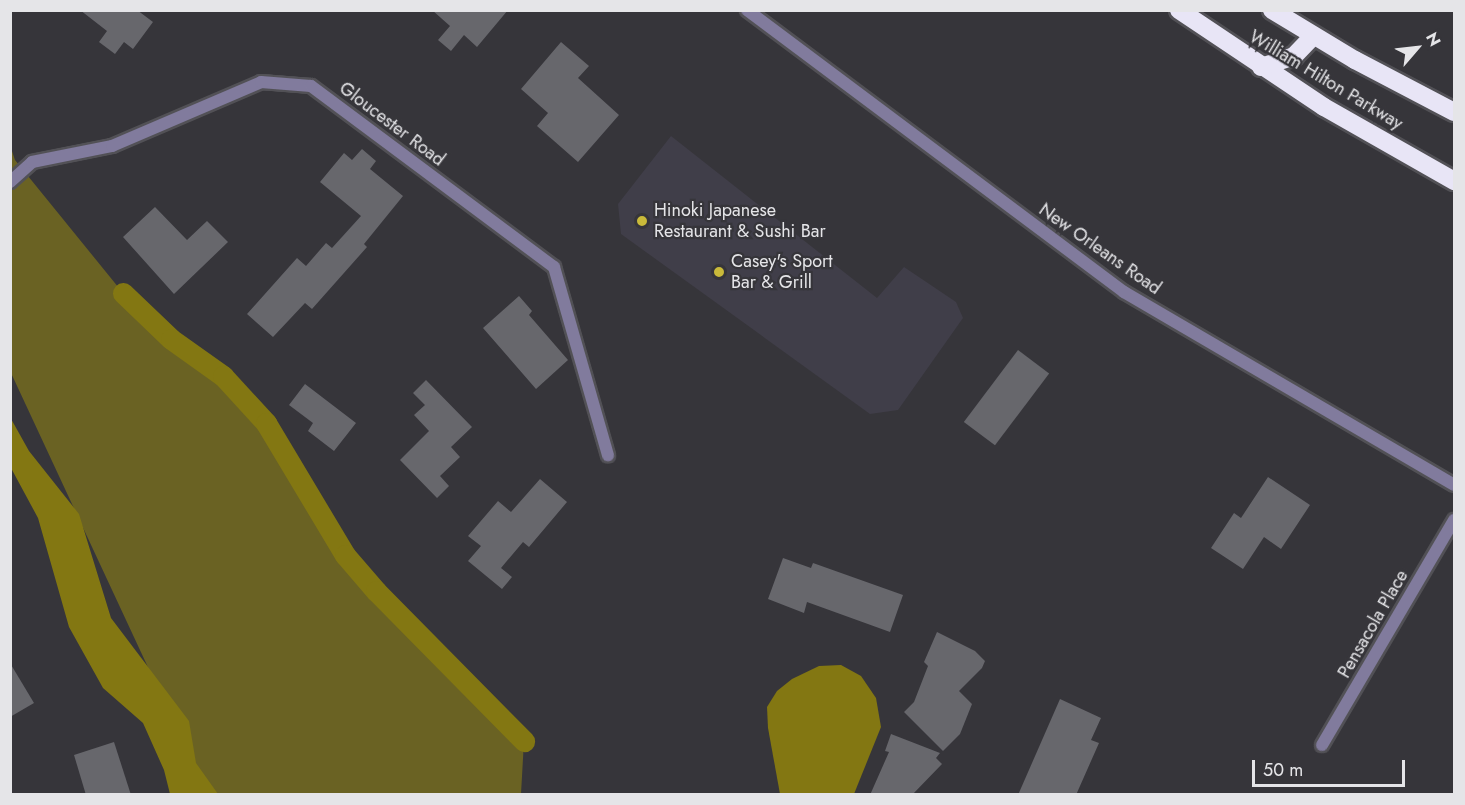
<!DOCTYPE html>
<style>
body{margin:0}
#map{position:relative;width:1465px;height:805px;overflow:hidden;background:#36353a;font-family:Jost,sans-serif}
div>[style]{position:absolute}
.built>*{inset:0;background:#403e49}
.green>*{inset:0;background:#6a6223}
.water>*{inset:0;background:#837712}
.canal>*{height:21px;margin:-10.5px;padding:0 10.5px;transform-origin:10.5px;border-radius:10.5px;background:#837712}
.building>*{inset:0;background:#67676c;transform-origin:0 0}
.roads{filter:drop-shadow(2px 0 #525156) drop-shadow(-2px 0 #525156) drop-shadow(0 2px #525156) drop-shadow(0 -2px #525156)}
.street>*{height:12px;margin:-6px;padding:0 6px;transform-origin:6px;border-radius:6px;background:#817b9d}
.highway>*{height:18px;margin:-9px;padding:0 9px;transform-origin:9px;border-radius:9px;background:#e8e5f6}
.dots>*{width:16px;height:16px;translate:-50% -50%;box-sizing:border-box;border:3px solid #36353a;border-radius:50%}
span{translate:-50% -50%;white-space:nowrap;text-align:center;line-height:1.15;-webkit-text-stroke:4.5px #36353a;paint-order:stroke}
.street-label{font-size:18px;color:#e5e5e8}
.poi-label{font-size:18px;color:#e5e5e8}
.left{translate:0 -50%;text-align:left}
.frame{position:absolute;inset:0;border:12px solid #e5e5e8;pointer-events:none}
.north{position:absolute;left:1387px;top:18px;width:60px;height:60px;-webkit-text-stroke:4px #36353a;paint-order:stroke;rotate:62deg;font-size:16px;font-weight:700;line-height:24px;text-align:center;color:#e5e5e8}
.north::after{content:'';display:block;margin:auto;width:21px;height:27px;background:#e5e5e8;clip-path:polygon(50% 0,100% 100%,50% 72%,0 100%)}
.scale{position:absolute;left:1252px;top:760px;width:153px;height:27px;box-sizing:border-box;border:3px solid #e5e5e8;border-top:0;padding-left:8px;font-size:18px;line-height:21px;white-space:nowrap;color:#e5e5e8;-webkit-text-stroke:4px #36353a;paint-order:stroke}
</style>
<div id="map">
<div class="built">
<div style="clip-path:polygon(671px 136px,877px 298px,904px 267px,956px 302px,963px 318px,898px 410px,870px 414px,621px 234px,618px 204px)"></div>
</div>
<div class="green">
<div style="clip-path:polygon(10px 145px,15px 160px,123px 293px,171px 339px,223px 376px,266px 423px,345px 555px,376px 591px,524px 741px,521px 794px,207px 794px,11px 373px)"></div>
</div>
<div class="water">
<div style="clip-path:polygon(10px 417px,29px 451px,79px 514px,111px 618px,189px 721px,196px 763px,218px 794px,170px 794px,164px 770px,143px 723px,103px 688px,69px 627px,38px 518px,11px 468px)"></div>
<div style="clip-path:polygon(841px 665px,861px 676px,876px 698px,881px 727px,854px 794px,780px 794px,768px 728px,767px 707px,777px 691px,792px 679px,819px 666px)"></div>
</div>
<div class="canal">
<div style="left:123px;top:293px;width:66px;rotate:43.8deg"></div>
<div style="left:171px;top:339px;width:64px;rotate:35.4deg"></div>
<div style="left:223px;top:376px;width:64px;rotate:47.5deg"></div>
<div style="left:266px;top:423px;width:154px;rotate:59.1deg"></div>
<div style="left:345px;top:555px;width:48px;rotate:49.3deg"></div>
<div style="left:376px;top:591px;width:211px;rotate:45.4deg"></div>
</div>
<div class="building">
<div style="clip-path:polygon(80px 10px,137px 10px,153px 22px,133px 49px,124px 42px,115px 54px,99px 42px,107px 31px)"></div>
<div style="clip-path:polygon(432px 10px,508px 10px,477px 47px,464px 35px,451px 51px,438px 40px,450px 26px)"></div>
<div style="clip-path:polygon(561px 42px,589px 66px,578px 78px,619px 115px,578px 162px,537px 126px,548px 113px,521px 89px)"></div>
<div style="clip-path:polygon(362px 149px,376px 161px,370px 169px,403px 196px,364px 244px,367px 247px,312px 309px,305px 303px,273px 337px,247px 314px,297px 258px,306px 266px,326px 243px,332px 248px,361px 216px,320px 182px,344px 153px,352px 160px)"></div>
<div style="clip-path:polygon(155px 207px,187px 240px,207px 221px,228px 242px,174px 294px,123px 237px)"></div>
<div style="clip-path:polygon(519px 296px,532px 311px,529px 315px,568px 360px,536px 389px,483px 328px)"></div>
<div style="left:1018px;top:350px;width:39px;height:90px;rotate:37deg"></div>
<div style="clip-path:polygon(426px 380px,472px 427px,451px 447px,460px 457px,440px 476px,449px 486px,437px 498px,400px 460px,429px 431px,414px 415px,425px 405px,413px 393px)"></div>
<div style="clip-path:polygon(305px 384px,356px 423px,334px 451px,308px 431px,313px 423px,289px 405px)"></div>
<div style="clip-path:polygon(1268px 477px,1310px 505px,1281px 549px,1264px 537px,1243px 569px,1211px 548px,1234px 513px,1241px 518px)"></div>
<div style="clip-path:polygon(540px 479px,567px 502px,529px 547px,523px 542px,501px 568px,512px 577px,502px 589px,468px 561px,481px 546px,468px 536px,498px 501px,511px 512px)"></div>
<div style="clip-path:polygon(783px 558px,811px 568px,813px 563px,903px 595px,890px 632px,807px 602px,804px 613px,768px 599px)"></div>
<div style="clip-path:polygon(937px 632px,975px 651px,985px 661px,982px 668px,959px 691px,972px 704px,960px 734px,943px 751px,904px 712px,914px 702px,928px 666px,924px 662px)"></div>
<div style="clip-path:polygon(10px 663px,34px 703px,10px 717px)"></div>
<div style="clip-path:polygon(1060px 699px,1101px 718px,1091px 740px,1099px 743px,1076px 795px,1018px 795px)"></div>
<div style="clip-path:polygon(891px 734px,940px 753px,936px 758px,942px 764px,912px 795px,870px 795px,889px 752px,885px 751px)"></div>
<div style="clip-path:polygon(114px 742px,131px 795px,86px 795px,74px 755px)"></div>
</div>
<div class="roads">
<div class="street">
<div style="left:747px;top:10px;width:471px;rotate:36.8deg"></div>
<div style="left:1124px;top:292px;width:382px;rotate:30.3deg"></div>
<div style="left:10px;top:182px;width:30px;rotate:-42deg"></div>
<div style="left:32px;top:162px;width:82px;rotate:-11.3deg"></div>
<div style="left:112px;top:146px;width:162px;rotate:-23.2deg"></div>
<div style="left:261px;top:82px;width:50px;rotate:4.6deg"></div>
<div style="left:311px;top:86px;width:303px;rotate:36.7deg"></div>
<div style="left:554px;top:267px;width:196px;rotate:74deg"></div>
<div style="left:1322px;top:745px;width:261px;rotate:-59.6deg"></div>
</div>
<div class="highway">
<div style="left:1179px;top:10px;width:174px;rotate:33.8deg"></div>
<div style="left:1324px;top:107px;width:150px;rotate:29.6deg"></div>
<div style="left:1272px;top:10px;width:97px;rotate:31.1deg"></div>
<div style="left:1355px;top:60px;width:112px;rotate:27.7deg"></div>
<div style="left:1261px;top:67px;width:35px;rotate:-18deg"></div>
<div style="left:1294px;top:56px;width:28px;rotate:-46deg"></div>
</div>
</div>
<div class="dots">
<div style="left:642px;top:221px;background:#caba3a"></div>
<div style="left:719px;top:272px;background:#caba3a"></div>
</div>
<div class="street-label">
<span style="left:1326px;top:80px;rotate:31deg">William Hilton Parkway</span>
<span style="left:392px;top:124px;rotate:37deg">Gloucester Road</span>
<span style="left:1100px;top:249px;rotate:35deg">New Orleans Road</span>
<span style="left:1373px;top:624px;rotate:-60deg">Pensacola Place</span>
</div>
<div class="poi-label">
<span class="left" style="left:654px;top:221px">Hinoki Japanese<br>Restaurant &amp; Sushi Bar</span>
<span class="left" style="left:731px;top:272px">Casey's Sport<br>Bar &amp; Grill</span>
</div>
<div class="frame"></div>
<div class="north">N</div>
<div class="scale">50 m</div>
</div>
